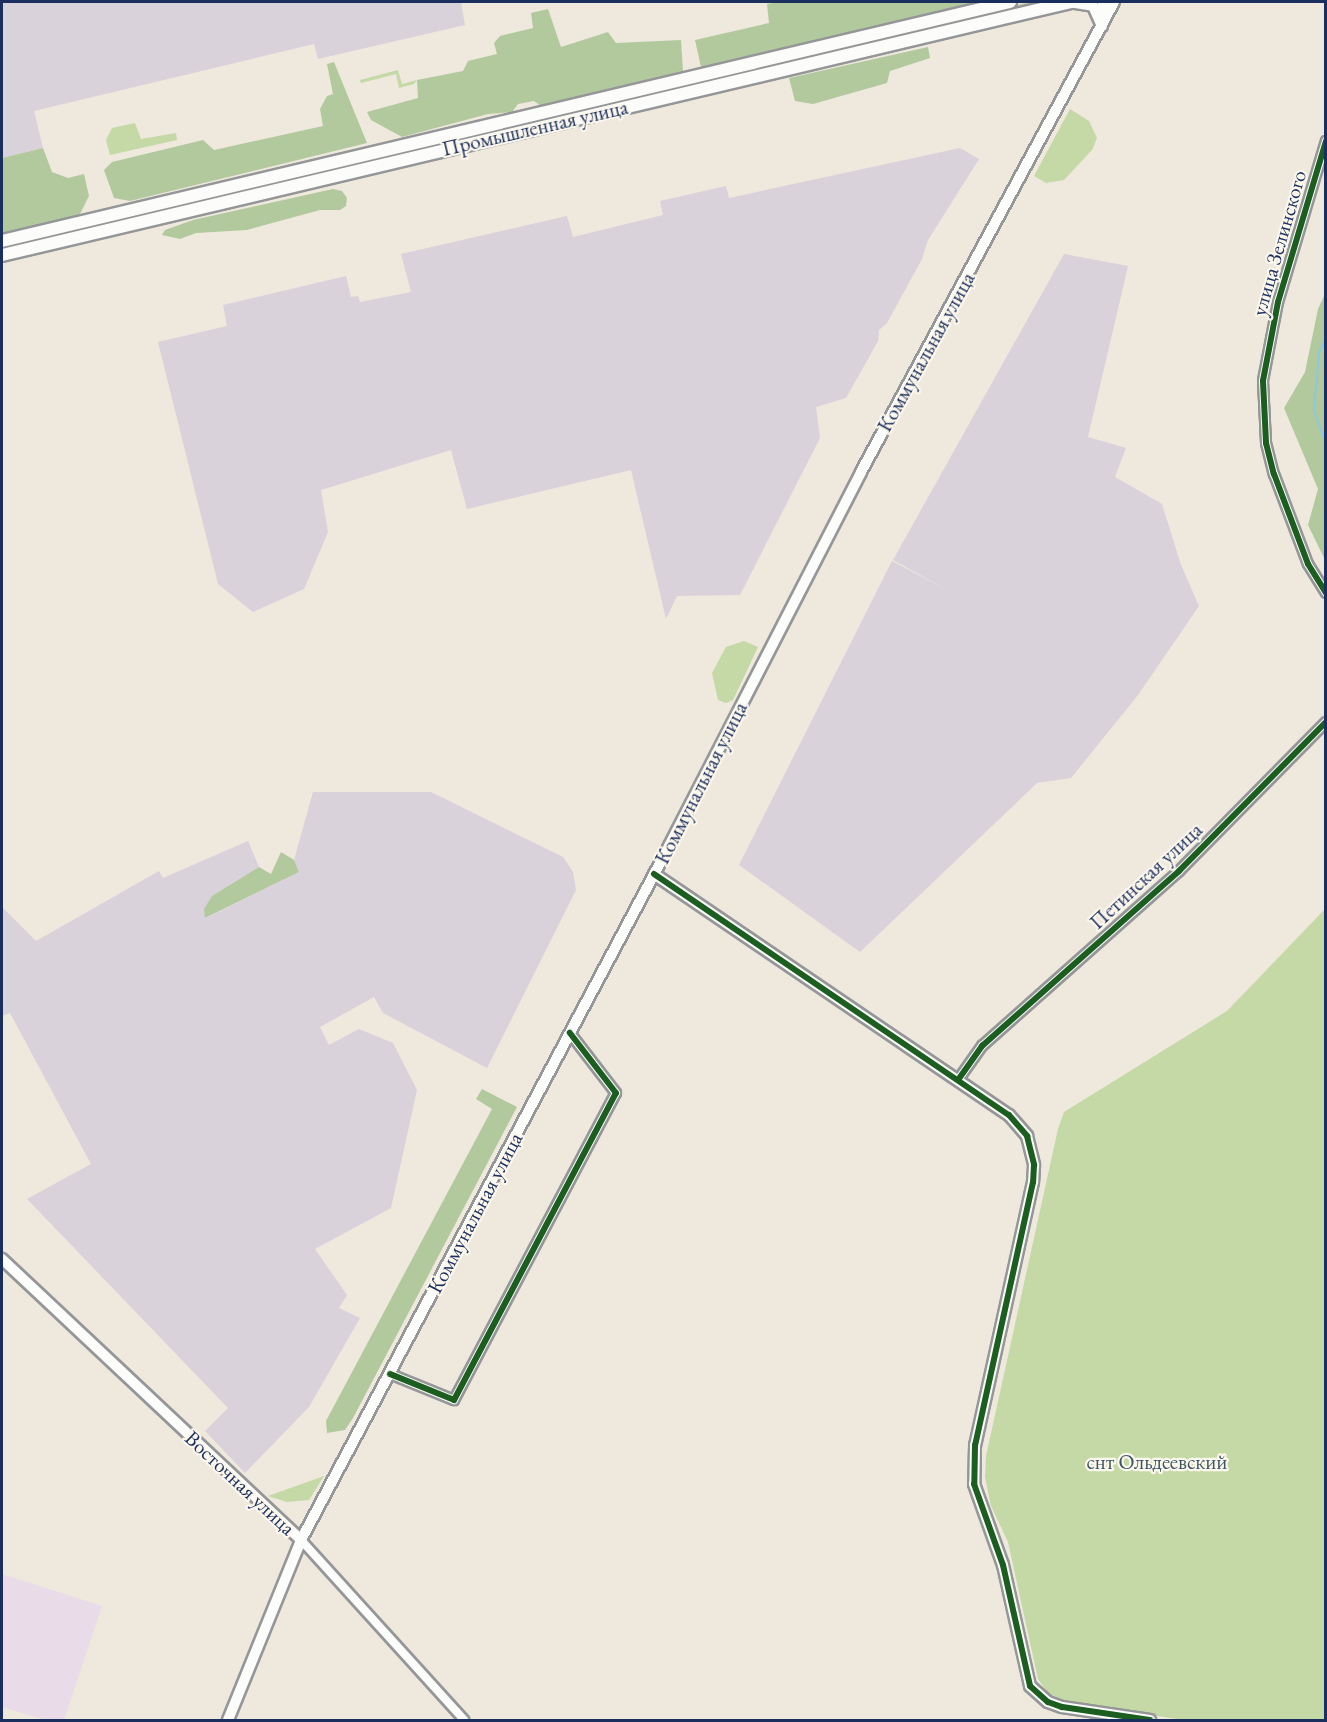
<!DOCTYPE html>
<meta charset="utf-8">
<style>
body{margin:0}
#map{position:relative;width:1327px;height:1722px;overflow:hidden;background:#eee8dd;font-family:"EB Garamond",serif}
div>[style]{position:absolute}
.built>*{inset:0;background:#e9dce8}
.industrial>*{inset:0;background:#d9d2db}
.green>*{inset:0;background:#c4d9a6}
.forest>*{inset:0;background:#b2c99d}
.stream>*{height:2px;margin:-1px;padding:0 1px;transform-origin:1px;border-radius:1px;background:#8cc8de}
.roads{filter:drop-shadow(2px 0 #959698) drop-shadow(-2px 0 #959698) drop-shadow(0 2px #959698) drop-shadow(0 -2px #959698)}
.street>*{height:8px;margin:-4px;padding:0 4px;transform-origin:4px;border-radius:4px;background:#fcfcfa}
.secondary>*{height:10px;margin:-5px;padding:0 5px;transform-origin:5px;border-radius:5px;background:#fcfcfa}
.primary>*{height:12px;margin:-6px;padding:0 6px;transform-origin:6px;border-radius:6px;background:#fcfcfa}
.cycleway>*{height:6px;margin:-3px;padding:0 3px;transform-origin:3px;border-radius:3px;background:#1b5e20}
span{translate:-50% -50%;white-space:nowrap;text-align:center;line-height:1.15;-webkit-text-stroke:4.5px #fbf7ec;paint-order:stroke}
.street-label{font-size:21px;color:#1b2f5e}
.park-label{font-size:21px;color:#3d5665}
.frame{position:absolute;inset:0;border:3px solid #1b2f5e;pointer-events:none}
</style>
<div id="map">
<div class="built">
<div style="clip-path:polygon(2px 1574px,102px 1606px,64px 1720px,46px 1720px,2px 1707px)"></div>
</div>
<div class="industrial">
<div style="clip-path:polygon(2px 2px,461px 2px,465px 25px,318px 59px,314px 44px,34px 111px,43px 148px,2px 158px)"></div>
<div style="clip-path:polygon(960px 148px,979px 159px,928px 240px,922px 259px,887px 323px,879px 330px,878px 341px,846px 398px,816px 407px,820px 438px,740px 595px,677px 596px,666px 619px,631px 470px,467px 509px,451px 450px,321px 490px,328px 532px,304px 589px,253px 612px,218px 584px,158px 342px,227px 326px,223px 305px,346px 276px,351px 297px,358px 296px,360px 302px,411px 292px,401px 254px,567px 216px,573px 237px,663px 215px,660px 201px,726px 186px,729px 198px)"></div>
<div style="clip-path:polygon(1064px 254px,1128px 266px,1088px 437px,1126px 448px,1115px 477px,1162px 504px,1181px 565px,1199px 606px,1138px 695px,1071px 778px,1037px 783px,860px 952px,739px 865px,892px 561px,949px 591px,893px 560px)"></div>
<div style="clip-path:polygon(313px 792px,431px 792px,563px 857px,573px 872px,576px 890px,487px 1068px,383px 1013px,374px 997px,320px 1027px,329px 1045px,359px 1029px,393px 1043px,417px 1090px,391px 1208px,315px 1249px,347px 1295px,339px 1308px,360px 1318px,309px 1407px,245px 1473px,205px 1431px,228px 1408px,27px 1199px,91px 1164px,10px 1013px,2px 1016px,2px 907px,36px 941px,159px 871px,163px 878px,248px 841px,259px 867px,212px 896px,206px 918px,299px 872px,294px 860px)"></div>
</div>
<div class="green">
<div style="clip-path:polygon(1029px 2px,1050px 2px,802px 60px,801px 56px)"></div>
<div style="clip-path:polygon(398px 70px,402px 84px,417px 80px,414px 84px,399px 88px,396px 74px,361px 83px,360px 80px)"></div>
<div style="clip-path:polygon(1070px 109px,1089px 121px,1097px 138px,1092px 150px,1064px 180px,1046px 183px,1034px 176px)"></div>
<div style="clip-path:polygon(572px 111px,573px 115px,387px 159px,386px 154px)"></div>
<div style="clip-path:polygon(135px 123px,141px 139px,176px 133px,177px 140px,110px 155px,106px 140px,112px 128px)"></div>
<div style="clip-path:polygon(368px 159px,369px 163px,124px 222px,123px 217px)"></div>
<div style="clip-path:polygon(744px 641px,758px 647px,733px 700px,726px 703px,718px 700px,712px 673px,726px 647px)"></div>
<div style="clip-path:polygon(1325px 909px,1325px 1720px,1183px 1720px,1065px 1701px,1048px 1693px,1038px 1679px,1008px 1542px,991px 1506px,985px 1477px,986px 1456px,1058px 1129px,1064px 1112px,1227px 1011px)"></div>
<div style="clip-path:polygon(324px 1476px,309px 1500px,287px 1502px,268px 1496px)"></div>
</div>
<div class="forest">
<div style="clip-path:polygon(778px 2px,985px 2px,701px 67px,695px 40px,769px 23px,767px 4px)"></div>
<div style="clip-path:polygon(548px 9px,561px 47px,608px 32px,616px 43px,681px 40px,683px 71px,541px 106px,534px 101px,518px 104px,512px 112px,488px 114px,402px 137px,371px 120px,367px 112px,418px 98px,417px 80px,463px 71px,468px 61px,497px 54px,494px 43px,500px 36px,533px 28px,531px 13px)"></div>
<div style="clip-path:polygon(928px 47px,930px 58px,890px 71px,887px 83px,813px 104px,795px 101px,789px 78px)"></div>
<div style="clip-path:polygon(334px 62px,367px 143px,130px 201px,114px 198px,104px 170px,112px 162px,203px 140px,214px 150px,323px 126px,320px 109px,327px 96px,333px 94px,327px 64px)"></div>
<div style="clip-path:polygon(43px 148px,52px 172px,68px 178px,84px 174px,89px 196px,78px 218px,2px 234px,2px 158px)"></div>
<div style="clip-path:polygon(333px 189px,342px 191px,347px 198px,346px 206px,340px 210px,320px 210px,247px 230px,196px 233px,180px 239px,162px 235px,165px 230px,193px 220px)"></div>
<div style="clip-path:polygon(1325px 294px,1326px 294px,1325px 560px,1308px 525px,1318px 489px,1284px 408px,1305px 372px,1318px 309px)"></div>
<div style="clip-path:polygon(281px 852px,294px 860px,299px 872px,205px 918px,204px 909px,212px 896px,259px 867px,271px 874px)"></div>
<div style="clip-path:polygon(482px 1089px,517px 1107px,353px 1418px,345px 1430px,327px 1433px,326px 1421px,492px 1109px,476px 1099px)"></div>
</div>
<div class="stream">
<div style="left:1326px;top:337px;width:17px;rotate:114deg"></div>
<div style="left:1319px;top:353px;width:57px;rotate:95deg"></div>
<div style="left:1314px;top:410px;width:36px;rotate:71deg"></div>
</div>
<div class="roads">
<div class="street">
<div style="left:1326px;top:141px;width:168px;rotate:106.6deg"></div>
<div style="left:1278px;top:302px;width:80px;rotate:100.8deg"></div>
<div style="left:1263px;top:381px;width:62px;rotate:87.2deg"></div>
<div style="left:1266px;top:443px;width:32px;rotate:76deg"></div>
<div style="left:1274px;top:474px;width:96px;rotate:69.3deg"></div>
<div style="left:1308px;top:564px;width:34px;rotate:58deg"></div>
<div style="left:958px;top:1080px;width:42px;rotate:-54.8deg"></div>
<div style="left:982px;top:1046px;width:264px;rotate:-41.6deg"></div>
<div style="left:1179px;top:871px;width:209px;rotate:-45.4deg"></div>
<div style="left:390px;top:1374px;width:69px;rotate:22.1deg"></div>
<div style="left:454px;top:1400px;width:347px;rotate:-62.2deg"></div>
<div style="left:616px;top:1093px;width:76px;rotate:-127.5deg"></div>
<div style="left:301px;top:1540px;width:243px;rotate:47.8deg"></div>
</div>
<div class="secondary">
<div style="left:1069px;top:2px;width:24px;rotate:9deg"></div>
<div style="left:1093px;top:6px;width:22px;rotate:66deg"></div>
<div style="left:1102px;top:19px;width:17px;rotate:-87deg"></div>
<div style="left:654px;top:874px;width:429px;rotate:34.2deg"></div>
<div style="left:1009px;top:1115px;width:28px;rotate:49deg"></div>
<div style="left:1027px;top:1136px;width:30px;rotate:76deg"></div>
<div style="left:1034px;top:1165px;width:17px;rotate:93deg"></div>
<div style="left:1033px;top:1182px;width:269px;rotate:102.4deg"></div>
<div style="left:975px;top:1445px;width:39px;rotate:91deg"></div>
<div style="left:974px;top:1484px;width:86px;rotate:70.3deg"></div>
<div style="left:1003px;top:1565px;width:124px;rotate:77.4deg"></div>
<div style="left:1030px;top:1686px;width:24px;rotate:42deg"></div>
<div style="left:1048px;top:1702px;width:15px;rotate:20deg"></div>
<div style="left:1062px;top:1707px;width:89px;rotate:8.4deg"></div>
<div style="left:2px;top:1259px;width:410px;rotate:43.2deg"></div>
<div style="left:228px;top:1720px;width:194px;rotate:-67.9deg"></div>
<div style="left:301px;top:1540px;width:786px;rotate:-62.06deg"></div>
<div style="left:669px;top:846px;width:420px;rotate:-62.8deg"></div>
<div style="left:861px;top:472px;width:534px;rotate:-61.71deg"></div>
</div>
<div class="primary">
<div style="left:2px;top:241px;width:1036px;rotate:-13.34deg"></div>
<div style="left:2px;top:255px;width:1099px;rotate:-13.32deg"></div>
</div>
</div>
<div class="cycleway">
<div style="left:1326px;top:141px;width:168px;rotate:106.6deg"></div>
<div style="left:1278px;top:302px;width:80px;rotate:100.8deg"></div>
<div style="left:1263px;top:381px;width:62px;rotate:87.2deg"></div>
<div style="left:1266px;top:443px;width:32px;rotate:76deg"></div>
<div style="left:1274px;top:474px;width:96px;rotate:69.3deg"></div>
<div style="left:1308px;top:564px;width:34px;rotate:58deg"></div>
<div style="left:654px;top:874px;width:429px;rotate:34.2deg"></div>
<div style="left:1009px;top:1115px;width:28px;rotate:49deg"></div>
<div style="left:1027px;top:1136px;width:30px;rotate:76deg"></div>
<div style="left:1034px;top:1165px;width:17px;rotate:93deg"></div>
<div style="left:1033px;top:1182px;width:269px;rotate:102.4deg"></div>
<div style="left:975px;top:1445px;width:39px;rotate:91deg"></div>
<div style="left:974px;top:1484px;width:86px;rotate:70.3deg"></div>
<div style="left:1003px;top:1565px;width:124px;rotate:77.4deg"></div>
<div style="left:1030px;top:1686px;width:24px;rotate:42deg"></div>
<div style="left:1048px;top:1702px;width:15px;rotate:20deg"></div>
<div style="left:1062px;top:1707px;width:89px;rotate:8.4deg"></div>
<div style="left:958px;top:1080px;width:42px;rotate:-54.8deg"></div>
<div style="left:982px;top:1046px;width:264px;rotate:-41.6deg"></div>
<div style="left:1179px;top:871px;width:209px;rotate:-45.4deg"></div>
<div style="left:390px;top:1374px;width:69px;rotate:22.1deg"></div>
<div style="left:454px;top:1400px;width:347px;rotate:-62.2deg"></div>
<div style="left:616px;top:1093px;width:76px;rotate:-127.5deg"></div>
</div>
<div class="street-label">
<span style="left:535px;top:128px;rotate:-13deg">Промышленная улица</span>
<span style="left:1279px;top:243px;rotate:-74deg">улица Зелинского</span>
<span style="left:926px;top:352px;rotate:-61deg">Коммунальная улица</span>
<span style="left:701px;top:783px;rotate:-63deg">Коммунальная улица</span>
<span style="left:1146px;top:876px;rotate:-43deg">Петинская улица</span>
<span style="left:475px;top:1213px;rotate:-62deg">Коммунальная улица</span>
<span style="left:240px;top:1483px;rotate:43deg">Восточная улица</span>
</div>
<div class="park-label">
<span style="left:1157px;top:1462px">снт Ольдеевский</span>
</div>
<div class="frame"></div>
</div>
